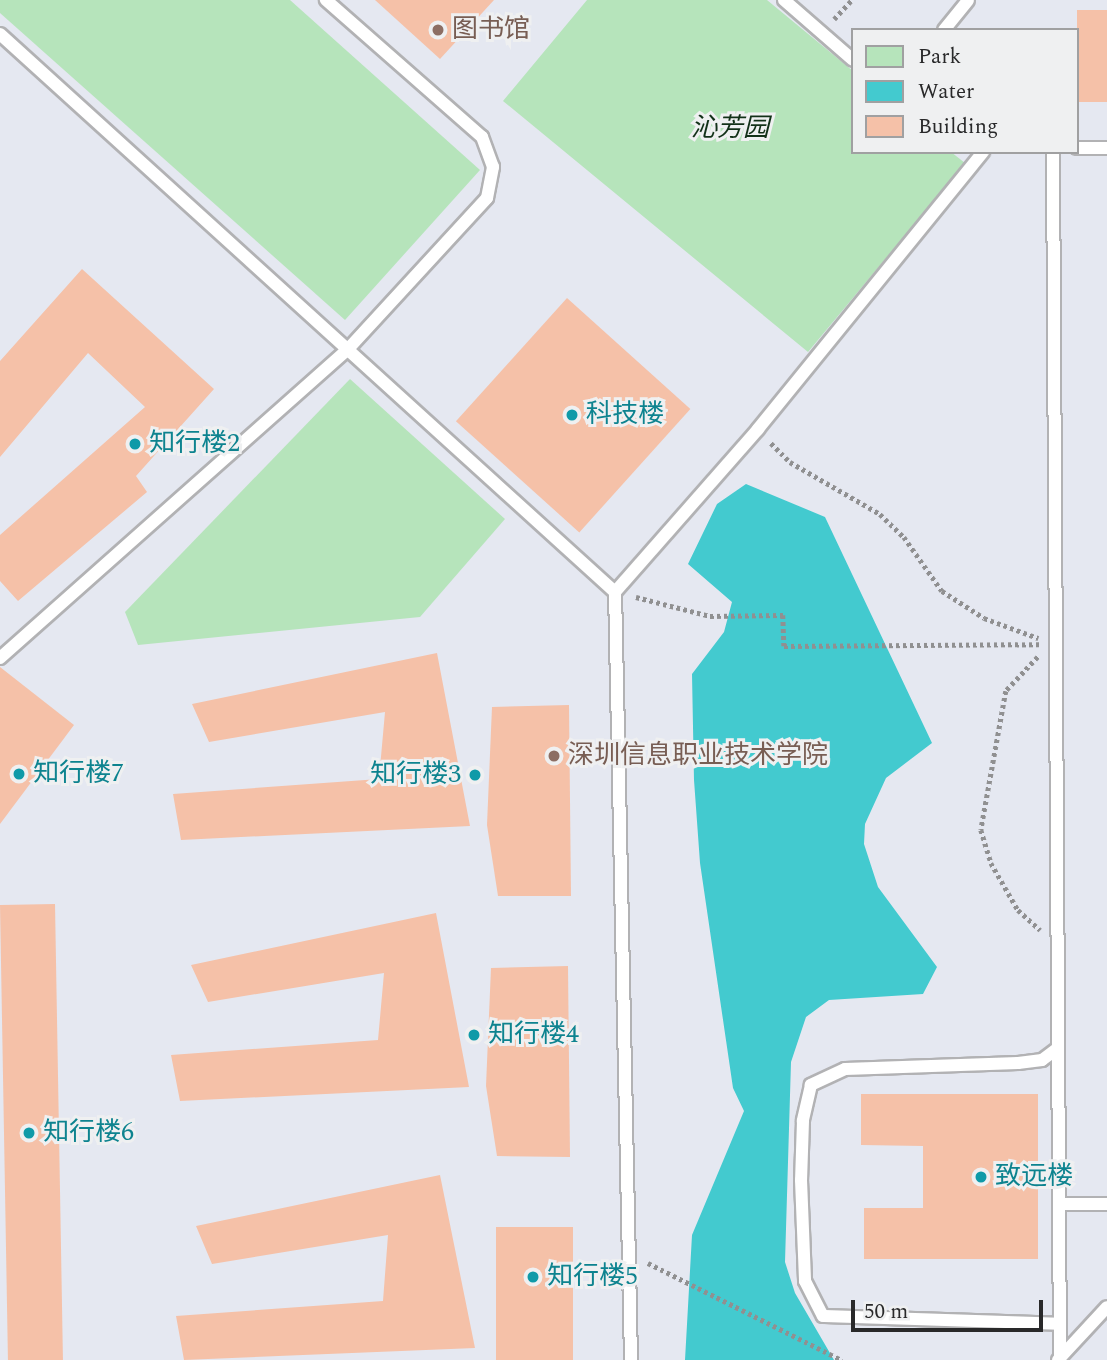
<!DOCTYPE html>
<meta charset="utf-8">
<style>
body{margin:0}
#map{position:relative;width:1107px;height:1360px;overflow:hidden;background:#eff0f1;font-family:Spectral,"Noto Sans SC",serif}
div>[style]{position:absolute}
.built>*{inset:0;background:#e5e8f1}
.green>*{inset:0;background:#b6e4bb}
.water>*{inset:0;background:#43cacf}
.building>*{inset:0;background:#f5c1a8;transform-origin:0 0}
.path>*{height:4.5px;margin-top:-2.25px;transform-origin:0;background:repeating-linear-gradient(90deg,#909091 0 3.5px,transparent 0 7px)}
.roads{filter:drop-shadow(2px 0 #b2b2b4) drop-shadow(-2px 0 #b2b2b4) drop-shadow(0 2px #b2b2b4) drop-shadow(0 -2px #b2b2b4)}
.lane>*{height:12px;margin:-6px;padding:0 6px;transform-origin:6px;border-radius:6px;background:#fff}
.dots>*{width:19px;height:19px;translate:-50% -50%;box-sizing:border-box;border:4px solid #eff0f1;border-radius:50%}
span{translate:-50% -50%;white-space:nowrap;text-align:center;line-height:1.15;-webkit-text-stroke:6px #eff0f1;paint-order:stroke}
.education-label{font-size:26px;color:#785e54}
.left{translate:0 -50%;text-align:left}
.park-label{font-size:26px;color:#123118;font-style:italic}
.culture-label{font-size:26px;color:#0d838f}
.right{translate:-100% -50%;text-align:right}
.legend{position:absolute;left:851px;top:28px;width:228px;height:126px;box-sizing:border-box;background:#eff0f1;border:2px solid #a0a0a1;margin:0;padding:9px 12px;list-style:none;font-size:21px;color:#29292a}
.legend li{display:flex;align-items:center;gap:14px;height:35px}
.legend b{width:35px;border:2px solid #a0a0a1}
.scale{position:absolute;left:851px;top:1300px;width:192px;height:32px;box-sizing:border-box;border:4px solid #29292a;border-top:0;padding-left:9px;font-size:21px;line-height:24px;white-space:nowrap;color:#29292a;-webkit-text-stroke:5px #eff0f1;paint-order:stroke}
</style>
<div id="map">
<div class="built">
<div style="clip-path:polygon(evenodd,0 0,1107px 0,1107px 1360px,0 1360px,0 0,853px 30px,1077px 30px,1077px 152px,853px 152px,853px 30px)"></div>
</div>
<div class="green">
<div style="clip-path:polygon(0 0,290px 0,480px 170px,345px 320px,0 13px)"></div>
<div style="clip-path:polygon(587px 0,767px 0,853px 71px,853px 152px,951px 152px,965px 163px,808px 352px,503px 101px)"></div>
<div style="clip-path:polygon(350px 379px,505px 519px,420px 617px,138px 645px,125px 612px)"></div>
</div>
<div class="water">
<div style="clip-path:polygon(746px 484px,825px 517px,932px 743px,886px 778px,865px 824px,864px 844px,878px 887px,937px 967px,923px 994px,829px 1000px,806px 1017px,791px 1062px,785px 1262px,795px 1293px,834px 1360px,685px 1360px,692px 1235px,744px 1111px,733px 1088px,700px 863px,694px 780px,692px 674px,724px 632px,732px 602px,688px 564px,717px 504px)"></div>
</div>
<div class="building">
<div style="clip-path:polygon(375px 0,494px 0,440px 59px)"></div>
<div style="left:1107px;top:10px;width:92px;height:30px;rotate:90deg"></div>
<div style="clip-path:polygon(82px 269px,214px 389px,136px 476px,147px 492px,18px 601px,0 581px,0 535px,145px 407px,88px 353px,0 457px,0 361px)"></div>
<div style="left:567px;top:298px;width:166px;height:166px;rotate:42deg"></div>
<div style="clip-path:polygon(437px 653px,470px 826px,181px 840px,173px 794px,379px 779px,385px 712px,209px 742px,192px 704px)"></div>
<div style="clip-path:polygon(0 667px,74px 725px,0 824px)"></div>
<div style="clip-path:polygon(569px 705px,571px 896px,498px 896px,487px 825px,492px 707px)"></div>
<div style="left:55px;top:904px;width:456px;height:55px;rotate:89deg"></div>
<div style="clip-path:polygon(436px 913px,469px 1087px,180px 1101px,171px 1055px,378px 1040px,384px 973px,208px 1002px,191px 965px)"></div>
<div style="clip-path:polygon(568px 966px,570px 1157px,497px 1156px,486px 1086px,491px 968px)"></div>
<div style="clip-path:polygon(861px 1094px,1038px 1094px,1038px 1259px,864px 1259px,864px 1208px,923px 1208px,923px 1146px,861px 1145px)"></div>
<div style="clip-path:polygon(440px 1175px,475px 1348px,184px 1360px,176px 1316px,383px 1301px,388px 1235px,212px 1264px,196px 1226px)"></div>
<div style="left:573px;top:1227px;width:133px;height:77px;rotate:90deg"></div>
</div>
<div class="path">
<div style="left:834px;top:19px;width:26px;rotate:-47deg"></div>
<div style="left:771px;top:443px;width:27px;rotate:45deg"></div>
<div style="left:790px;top:462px;width:104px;rotate:30deg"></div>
<div style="left:880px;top:514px;width:33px;rotate:44deg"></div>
<div style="left:904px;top:537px;width:66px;rotate:54.9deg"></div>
<div style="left:942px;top:591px;width:50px;rotate:32.7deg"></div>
<div style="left:984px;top:618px;width:58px;rotate:20.3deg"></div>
<div style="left:636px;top:597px;width:76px;rotate:14.4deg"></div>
<div style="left:710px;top:616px;width:73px;rotate:-0.8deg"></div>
<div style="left:783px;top:615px;width:31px;rotate:88deg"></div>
<div style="left:784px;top:646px;width:255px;rotate:-0.4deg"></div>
<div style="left:1038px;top:657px;width:47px;rotate:133.3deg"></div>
<div style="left:1006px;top:691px;width:141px;rotate:100.2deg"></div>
<div style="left:981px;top:830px;width:34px;rotate:73deg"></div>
<div style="left:991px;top:863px;width:54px;rotate:60.1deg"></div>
<div style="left:1018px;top:910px;width:30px;rotate:42deg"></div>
<div style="left:648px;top:1263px;width:217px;rotate:26.6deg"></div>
</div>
<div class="roads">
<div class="lane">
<div style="left:784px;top:0;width:91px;rotate:41deg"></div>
<div style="left:944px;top:30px;width:38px;rotate:-51deg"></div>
<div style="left:0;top:34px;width:830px;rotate:42.22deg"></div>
<div style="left:1077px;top:148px;width:30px"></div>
<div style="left:1053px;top:152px;width:1205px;rotate:89.67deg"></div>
<div style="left:0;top:658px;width:467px;rotate:-41.6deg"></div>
<div style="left:349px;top:348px;width:204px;rotate:-47.4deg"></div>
<div style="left:487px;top:198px;width:32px;rotate:-79deg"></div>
<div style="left:493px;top:167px;width:32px;rotate:-110deg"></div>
<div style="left:482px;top:137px;width:208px;rotate:-138.7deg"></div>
<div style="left:1058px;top:1048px;width:20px;rotate:143deg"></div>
<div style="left:1042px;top:1060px;width:24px;rotate:173deg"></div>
<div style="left:1018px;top:1063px;width:173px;rotate:178deg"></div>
<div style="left:845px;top:1069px;width:38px;rotate:155deg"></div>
<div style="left:811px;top:1085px;width:37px;rotate:103deg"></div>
<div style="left:803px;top:1121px;width:59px;rotate:91.9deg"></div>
<div style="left:801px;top:1180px;width:101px;rotate:87.7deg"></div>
<div style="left:805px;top:1281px;width:39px;rotate:63deg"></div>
<div style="left:823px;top:1316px;width:237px;rotate:1.9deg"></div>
<div style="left:1059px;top:1204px;width:48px"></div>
<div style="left:631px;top:1360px;width:768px;rotate:-91.19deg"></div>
<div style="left:615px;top:592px;width:217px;rotate:-48.7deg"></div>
<div style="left:758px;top:429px;width:357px;rotate:-50.9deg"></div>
<div style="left:1058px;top:1360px;width:72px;rotate:-47.2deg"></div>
</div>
</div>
<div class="dots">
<div style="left:438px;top:30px;background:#8d6e63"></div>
<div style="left:572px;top:415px;background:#0f9aa8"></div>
<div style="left:135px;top:444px;background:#0f9aa8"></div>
<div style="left:554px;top:756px;background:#8d6e63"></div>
<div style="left:19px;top:774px;background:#0f9aa8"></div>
<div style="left:475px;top:775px;background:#0f9aa8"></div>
<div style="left:474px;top:1035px;background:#0f9aa8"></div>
<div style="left:29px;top:1133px;background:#0f9aa8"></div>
<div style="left:981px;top:1177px;background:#0f9aa8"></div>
<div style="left:533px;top:1277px;background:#0f9aa8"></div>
</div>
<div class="education-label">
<span class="left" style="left:452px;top:30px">图书馆</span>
<span class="left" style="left:568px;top:756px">深圳信息职业技术学院</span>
</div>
<div class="park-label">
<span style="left:730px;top:129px">沁芳园</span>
</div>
<div class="culture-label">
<span class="left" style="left:586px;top:415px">科技楼</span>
<span class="left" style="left:149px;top:444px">知行楼2</span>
<span class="left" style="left:33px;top:774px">知行楼7</span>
<span class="right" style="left:461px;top:775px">知行楼3</span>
<span class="left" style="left:488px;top:1035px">知行楼4</span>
<span class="left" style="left:43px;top:1133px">知行楼6</span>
<span class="left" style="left:995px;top:1177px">致远楼</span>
<span class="left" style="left:547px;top:1277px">知行楼5</span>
</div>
<ul class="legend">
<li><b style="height:19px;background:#b6e4bb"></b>Park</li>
<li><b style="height:19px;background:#43cacf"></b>Water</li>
<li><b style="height:19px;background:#f5c1a8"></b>Building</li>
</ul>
<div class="scale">50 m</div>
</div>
